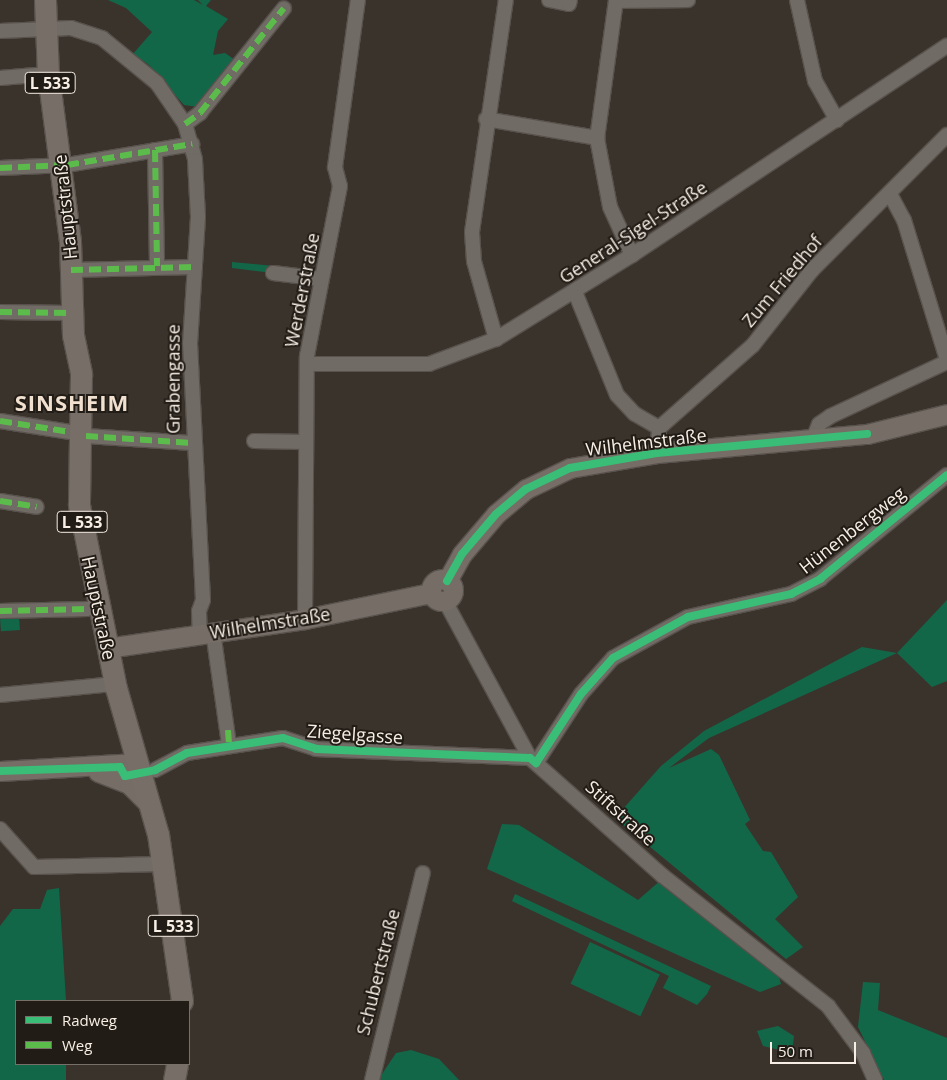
<!DOCTYPE html>
<meta charset="utf-8">
<style>
body{margin:0}
#map{position:relative;width:947px;height:1080px;overflow:hidden;background:#3a332c;font-family:"Open Sans",sans-serif}
div>[style]{position:absolute}
.green>*{inset:0;background:#136749;transform-origin:0 0}
.roads{filter:drop-shadow(1px 0 #58514c) drop-shadow(-1px 0 #58514c) drop-shadow(0 1px #58514c) drop-shadow(0 -1px #58514c)}
.street>*{height:14px;margin:-7px;padding:0 7px;transform-origin:7px;border-radius:7px;background:#706b65}
.secondary>*{height:19px;margin:-9.5px;padding:0 9.5px;transform-origin:9.5px;border-radius:9.5px;background:#756d66}
.secondary>.ring{margin:-9.5px;padding:0;box-sizing:content-box;background:none;border:19px solid #756d66;border-radius:50%}
.primary>*{height:21px;margin:-10.5px;padding:0 10.5px;transform-origin:10.5px;border-radius:10.5px;background:#786e68}
.quiet>*{height:6px;margin-top:-3px;transform-origin:0;background:repeating-linear-gradient(90deg,#5cbc4b 0 12px,transparent 0 18px)}
.cycleway>*{height:8px;margin:-4px;padding:0 4px;transform-origin:4px;border-radius:4px;background:#3abd76}
span{translate:-50% -50%;white-space:nowrap;text-align:center;line-height:1.15;-webkit-text-stroke:4px #221c16;paint-order:stroke}
.shield-label span{padding:1px 4px;background:#221c16;border:1px solid;border-radius:4px;-webkit-text-stroke-width:0}
.shield-label{font-size:16px;color:#f7efe6;font-weight:700}
.street-label{font-size:18px;color:#f7efe6}
.district-label{font-size:22px;color:#f0e0d0;font-weight:700;letter-spacing:1px}
.legend{position:absolute;left:15px;top:1000px;width:175px;height:65px;box-sizing:border-box;background:#221c16;border:1px solid #777069;margin:0;padding:6px 9px;list-style:none;font-size:15px;color:#f7efe6}
.legend li{display:flex;align-items:center;gap:10px;height:25px}
.legend b{width:25px;border:1px solid #777069}
.scale{position:absolute;left:770px;top:1042px;width:86px;height:22px;box-sizing:border-box;border:2px solid #f7efe6;border-top:0;padding-left:6px;font-size:15px;line-height:18px;white-space:nowrap;color:#f7efe6;-webkit-text-stroke:4px #221c16;paint-order:stroke}
</style>
<div id="map">
<div class="green">
<div style="clip-path:polygon(108px 0,194px 0,203px 5px,198px 0,211px 0,206px 6px,228px 19px,218px 31px,213px 55px,225px 53px,235px 60px,198px 107px,184px 105px,148px 64px,133px 54px,152px 32px,126px 8px)"></div>
<div style="clip-path:polygon(232px 262px,274px 266px,273px 273px,232px 268px)"></div>
<div style="clip-path:polygon(947px 600px,947px 681px,932px 687px,897px 653px,709px 738px,669px 768px,711px 749px,719px 755px,750px 820px,745px 824px,763px 851px,771px 852px,798px 897px,775px 919px,803px 947px,786px 959px,615px 818px,661px 766px,704px 731px,862px 647px,897px 653px)"></div>
<div style="left:19px;top:617px;width:13px;height:19px;rotate:86deg"></div>
<div style="clip-path:polygon(502px 824px,519px 825px,638px 900px,661px 880px,779px 977px,781px 984px,760px 992px,487px 869px)"></div>
<div style="clip-path:polygon(59px 888px,66px 1001px,16px 1001px,16px 1064px,66px 1064px,66px 1080px,0 1080px,0 926px,13px 909px,40px 909px,47px 890px)"></div>
<div style="clip-path:polygon(515px 894px,711px 986px,707px 994px,697px 1005px,663px 988px,669px 976px,512px 901px)"></div>
<div style="left:590px;top:942px;width:77px;height:46px;rotate:25deg"></div>
<div style="clip-path:polygon(863px 982px,880px 983px,878px 1010px,947px 1038px,947px 1080px,884px 1080px,858px 1027px)"></div>
<div style="clip-path:polygon(778px 1026px,794px 1036px,792px 1053px,763px 1046px,757px 1031px)"></div>
<div style="clip-path:polygon(411px 1050px,439px 1059px,459px 1080px,378px 1080px,396px 1053px)"></div>
</div>
<div class="roads">
<div class="street">
<div style="left:549px;top:0;width:20px;rotate:11deg"></div>
<div style="left:569px;top:4px;width:4px;rotate:-76deg"></div>
<div style="left:616px;top:0;width:139px;rotate:97.8deg"></div>
<div style="left:597px;top:138px;width:70px;rotate:79.3deg"></div>
<div style="left:610px;top:207px;width:53px;rotate:65.4deg"></div>
<div style="left:797px;top:0;width:83px;rotate:77.5deg"></div>
<div style="left:815px;top:81px;width:45px;rotate:60.6deg"></div>
<div style="left:616px;top:1px;width:72px;rotate:-0.8deg"></div>
<div style="left:0;top:31px;width:71px;rotate:-2.4deg"></div>
<div style="left:71px;top:28px;width:33px;rotate:18deg"></div>
<div style="left:102px;top:38px;width:71px;rotate:39.3deg"></div>
<div style="left:157px;top:83px;width:50px;rotate:55.7deg"></div>
<div style="left:185px;top:124px;width:37px;rotate:74deg"></div>
<div style="left:195px;top:160px;width:57px;rotate:87deg"></div>
<div style="left:198px;top:217px;width:126px;rotate:93.6deg"></div>
<div style="left:190px;top:343px;width:257px;rotate:87.1deg"></div>
<div style="left:203px;top:600px;width:12px;rotate:110deg"></div>
<div style="left:199px;top:611px;width:23px;rotate:88deg"></div>
<div style="left:0;top:78px;width:48px;rotate:-4.8deg"></div>
<div style="left:486px;top:119px;width:113px;rotate:9.7deg"></div>
<div style="left:185px;top:124px;width:19px;rotate:-36deg"></div>
<div style="left:200px;top:113px;width:134px;rotate:-51.3deg"></div>
<div style="left:155px;top:150px;width:116px;rotate:89deg"></div>
<div style="left:0;top:168px;width:67px;rotate:-2.6deg"></div>
<div style="left:67px;top:165px;width:127px;rotate:-9.5deg"></div>
<div style="left:890px;top:194px;width:30px;rotate:62deg"></div>
<div style="left:904px;top:220px;width:146px;rotate:72.9deg"></div>
<div style="left:71px;top:270px;width:124px;rotate:-1.4deg"></div>
<div style="left:273px;top:273px;width:49px;rotate:7deg"></div>
<div style="left:575px;top:292px;width:111px;rotate:67.8deg"></div>
<div style="left:617px;top:395px;width:26px;rotate:47deg"></div>
<div style="left:635px;top:414px;width:28px;rotate:30deg"></div>
<div style="left:0;top:312px;width:71px;rotate:0.8deg"></div>
<div style="left:496px;top:339px;width:81px;rotate:-105.8deg"></div>
<div style="left:474px;top:261px;width:29px;rotate:-94deg"></div>
<div style="left:472px;top:232px;width:234px;rotate:-81.7deg"></div>
<div style="left:310px;top:364px;width:119px"></div>
<div style="left:429px;top:364px;width:72px;rotate:-20.5deg"></div>
<div style="left:496px;top:339px;width:160px;rotate:-31.7deg"></div>
<div style="left:632px;top:255px;width:378px;rotate:-33.6deg"></div>
<div style="left:0;top:421px;width:71px;rotate:8.9deg"></div>
<div style="left:86px;top:436px;width:106px;rotate:3.8deg"></div>
<div style="left:813px;top:439px;width:16px;rotate:-68deg"></div>
<div style="left:819px;top:424px;width:14px;rotate:-34deg"></div>
<div style="left:831px;top:416px;width:128px;rotate:-25deg"></div>
<div style="left:254px;top:441px;width:52px;rotate:1.1deg"></div>
<div style="left:657px;top:453px;width:25px;rotate:-85deg"></div>
<div style="left:659px;top:428px;width:125px;rotate:-41.4deg"></div>
<div style="left:753px;top:345px;width:95px;rotate:-51.8deg"></div>
<div style="left:812px;top:270px;width:191px;rotate:-45deg"></div>
<div style="left:0;top:501px;width:37px;rotate:9deg"></div>
<div style="left:445px;top:601px;width:179px;rotate:61.6deg"></div>
<div style="left:530px;top:758px;width:178px;rotate:41.6deg"></div>
<div style="left:663px;top:876px;width:210px;rotate:38.2deg"></div>
<div style="left:828px;top:1006px;width:59px;rotate:53.3deg"></div>
<div style="left:863px;top:1053px;width:30px;rotate:66deg"></div>
<div style="left:0;top:611px;width:88px;rotate:-1.3deg"></div>
<div style="left:305px;top:619px;width:263px;rotate:-89.6deg"></div>
<div style="left:307px;top:356px;width:173px;rotate:-79deg"></div>
<div style="left:340px;top:186px;width:20px;rotate:-105deg"></div>
<div style="left:335px;top:167px;width:169px;rotate:-82.2deg"></div>
<div style="left:213px;top:632px;width:113px;rotate:81.9deg"></div>
<div style="left:0;top:695px;width:116px;rotate:-5.5deg"></div>
<div style="left:536px;top:763px;width:82px;rotate:-56.9deg"></div>
<div style="left:581px;top:694px;width:48px;rotate:-48.4deg"></div>
<div style="left:613px;top:658px;width:85px;rotate:-28.7deg"></div>
<div style="left:688px;top:617px;width:106px;rotate:-12.6deg"></div>
<div style="left:791px;top:594px;width:33px;rotate:-27deg"></div>
<div style="left:820px;top:579px;width:164px;rotate:-39.3deg"></div>
<div style="left:155px;top:770px;width:36px;rotate:-28deg"></div>
<div style="left:187px;top:753px;width:97px;rotate:-8.9deg"></div>
<div style="left:283px;top:738px;width:35px;rotate:18deg"></div>
<div style="left:316px;top:749px;width:214px;rotate:2.4deg"></div>
<div style="left:0;top:829px;width:51px;rotate:48.2deg"></div>
<div style="left:34px;top:867px;width:129px;rotate:-1.3deg"></div>
<div style="left:372px;top:1080px;width:213px;rotate:-76.2deg"></div>
</div>
<div class="secondary">
<div class="ring" style="left:431px;top:579px;width:3px;height:3px"></div>
<div style="left:447px;top:581px;width:31px;rotate:-61deg"></div>
<div style="left:462px;top:554px;width:52px;rotate:-49.6deg"></div>
<div style="left:496px;top:514px;width:39px;rotate:-40deg"></div>
<div style="left:526px;top:489px;width:49px;rotate:-25.5deg"></div>
<div style="left:570px;top:468px;width:88px;rotate:-9.8deg"></div>
<div style="left:657px;top:453px;width:211px;rotate:-5.2deg"></div>
<div style="left:867px;top:434px;width:82px;rotate:-14deg"></div>
<div style="left:107px;top:648px;width:200px;rotate:-8.3deg"></div>
<div style="left:305px;top:619px;width:129px;rotate:-11.7deg"></div>
<div style="left:0;top:771px;width:136px;rotate:-3.4deg"></div>
<div style="left:98px;top:772px;width:33px;rotate:21deg"></div>
<div style="left:129px;top:784px;width:30px;rotate:45deg"></div>
</div>
<div class="primary">
<div style="left:45px;top:0;width:74px;rotate:87.7deg"></div>
<div style="left:48px;top:74px;width:168px;rotate:82.5deg"></div>
<div style="left:70px;top:241px;width:94px;rotate:88.2deg"></div>
<div style="left:73px;top:335px;width:40px;rotate:78deg"></div>
<div style="left:81px;top:374px;width:131px;rotate:90.9deg"></div>
<div style="left:79px;top:505px;width:187px;rotate:78.6deg"></div>
<div style="left:116px;top:688px;width:152px;rotate:74deg"></div>
<div style="left:158px;top:834px;width:169px;rotate:81.8deg"></div>
<div style="left:174px;top:1080px;width:16px;rotate:-79deg"></div>
</div>
</div>
<div class="quiet">
<div style="left:185px;top:124px;width:19px;rotate:-36deg"></div>
<div style="left:200px;top:113px;width:134px;rotate:-51.3deg"></div>
<div style="left:155px;top:150px;width:116px;rotate:89deg"></div>
<div style="left:0;top:168px;width:67px;rotate:-2.6deg"></div>
<div style="left:67px;top:165px;width:127px;rotate:-9.5deg"></div>
<div style="left:71px;top:270px;width:124px;rotate:-1.4deg"></div>
<div style="left:0;top:312px;width:71px;rotate:0.8deg"></div>
<div style="left:0;top:421px;width:71px;rotate:8.9deg"></div>
<div style="left:86px;top:436px;width:106px;rotate:3.8deg"></div>
<div style="left:0;top:501px;width:37px;rotate:9deg"></div>
<div style="left:0;top:611px;width:88px;rotate:-1.3deg"></div>
<div style="left:228px;top:730px;width:14px;rotate:86deg"></div>
</div>
<div class="cycleway">
<div style="left:447px;top:581px;width:31px;rotate:-61deg"></div>
<div style="left:462px;top:554px;width:52px;rotate:-49.6deg"></div>
<div style="left:496px;top:514px;width:39px;rotate:-40deg"></div>
<div style="left:526px;top:489px;width:49px;rotate:-25.5deg"></div>
<div style="left:570px;top:468px;width:88px;rotate:-9.8deg"></div>
<div style="left:657px;top:453px;width:211px;rotate:-5.2deg"></div>
<div style="left:0;top:771px;width:120px;rotate:-1.9deg"></div>
<div style="left:120px;top:767px;width:10px;rotate:61deg"></div>
<div style="left:125px;top:776px;width:31px;rotate:-11deg"></div>
<div style="left:155px;top:770px;width:36px;rotate:-28deg"></div>
<div style="left:187px;top:753px;width:97px;rotate:-8.9deg"></div>
<div style="left:283px;top:738px;width:35px;rotate:18deg"></div>
<div style="left:316px;top:749px;width:214px;rotate:2.4deg"></div>
<div style="left:530px;top:758px;width:8px;rotate:40deg"></div>
<div style="left:536px;top:763px;width:82px;rotate:-56.9deg"></div>
<div style="left:581px;top:694px;width:48px;rotate:-48.4deg"></div>
<div style="left:613px;top:658px;width:85px;rotate:-28.7deg"></div>
<div style="left:688px;top:617px;width:106px;rotate:-12.6deg"></div>
<div style="left:791px;top:594px;width:33px;rotate:-27deg"></div>
<div style="left:820px;top:579px;width:164px;rotate:-39.3deg"></div>
</div>
<div class="shield-label">
<span style="left:50px;top:83px">L 533</span>
<span style="left:82px;top:522px">L 533</span>
<span style="left:173px;top:926px">L 533</span>
</div>
<div class="street-label">
<span style="left:65px;top:207px;rotate:-96deg">Hauptstraße</span>
<span style="left:633px;top:232px;rotate:-33deg">General-Sigel-Straße</span>
<span style="left:782px;top:281px;rotate:-50deg">Zum Friedhof</span>
<span style="left:302px;top:290px;rotate:-79deg">Werderstraße</span>
<span style="left:173px;top:379px;rotate:-90deg">Grabengasse</span>
<span style="left:646px;top:442px;rotate:-7deg">Wilhelmstraße</span>
<span style="left:852px;top:530px;rotate:-38deg">Hünenbergweg</span>
<span style="left:99px;top:608px;rotate:78deg">Hauptstraße</span>
<span style="left:270px;top:623px;rotate:-9deg">Wilhelmstraße</span>
<span style="left:355px;top:734px;rotate:4deg">Ziegelgasse</span>
<span style="left:621px;top:813px;rotate:42deg">Stiftstraße</span>
<span style="left:378px;top:972px;rotate:-76deg">Schubertstraße</span>
</div>
<div class="district-label">
<span style="left:72px;top:403px">SINSHEIM</span>
</div>
<ul class="legend">
<li><b style="height:6px;background:#3abd76"></b>Radweg</li>
<li><b style="height:6px;background:#5cbc4b"></b>Weg</li>
</ul>
<div class="scale">50 m</div>
</div>
